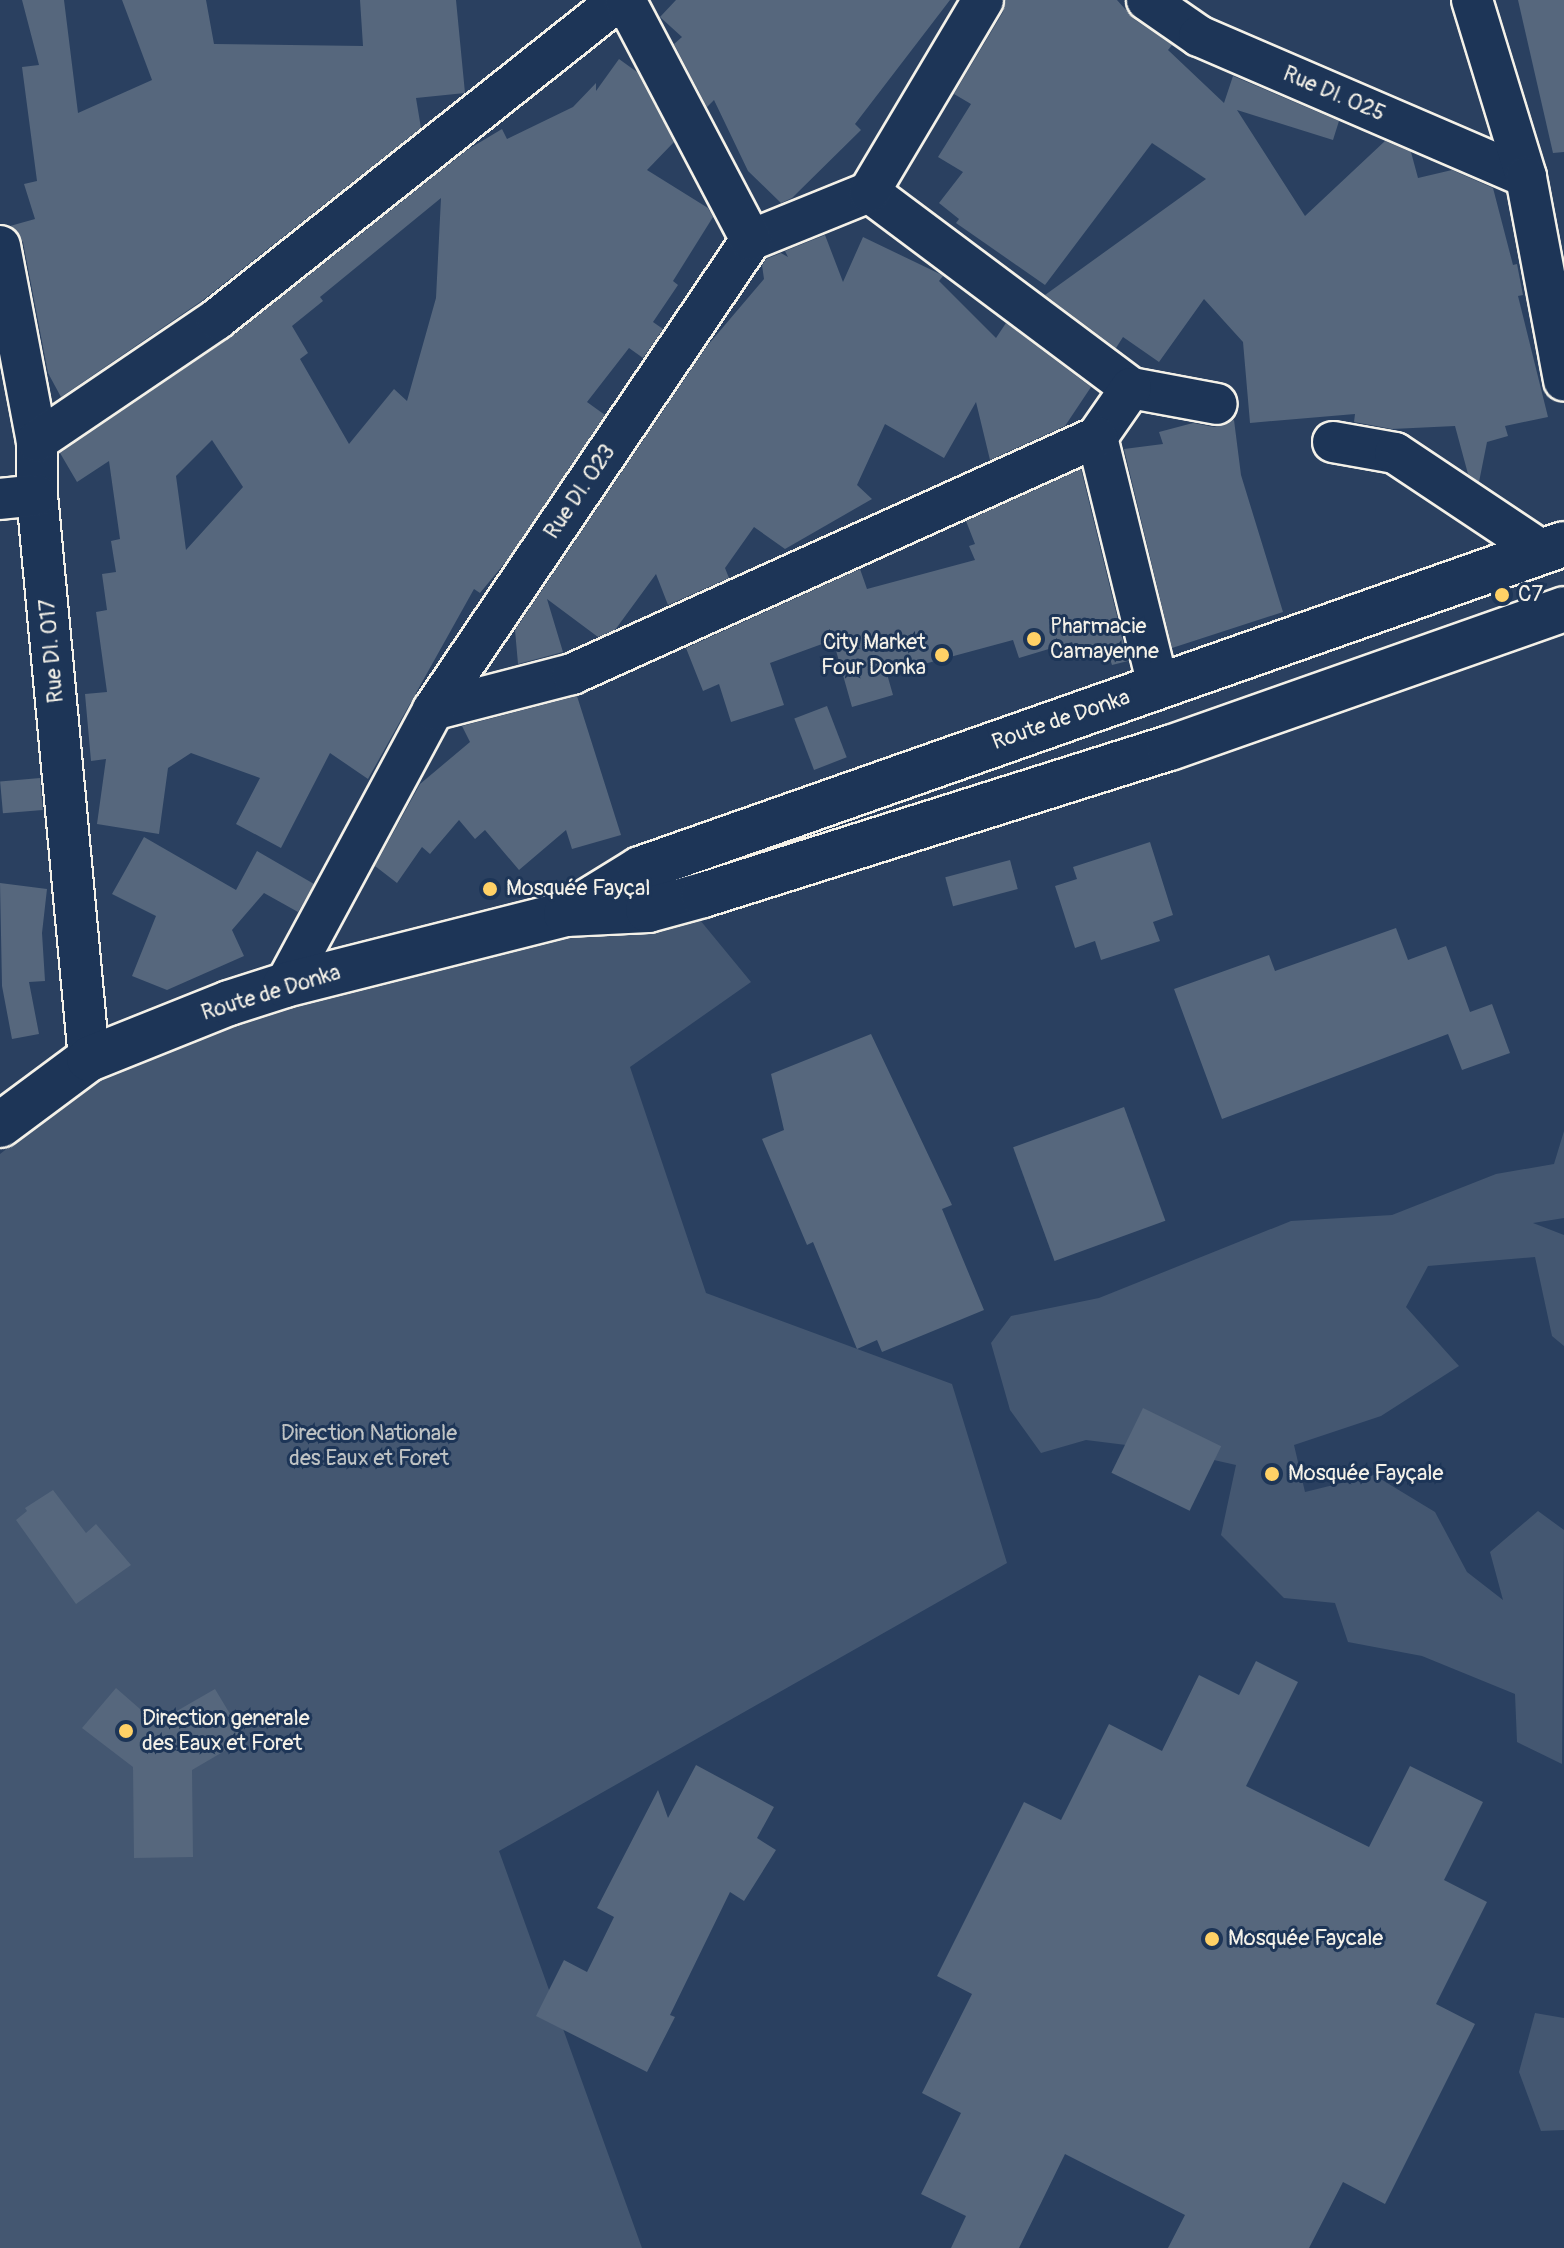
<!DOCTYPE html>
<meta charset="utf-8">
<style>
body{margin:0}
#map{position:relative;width:1564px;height:2248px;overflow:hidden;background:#2a4060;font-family:Pangolin,sans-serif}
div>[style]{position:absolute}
.green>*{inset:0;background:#445771}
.building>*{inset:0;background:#56677d;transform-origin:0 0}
.roads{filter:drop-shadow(2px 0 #f4f1e8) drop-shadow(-2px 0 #f4f1e8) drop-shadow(0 2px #f4f1e8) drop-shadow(0 -2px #f4f1e8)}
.minor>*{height:40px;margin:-20px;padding:0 20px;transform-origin:20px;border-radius:20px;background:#1d3557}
.major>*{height:44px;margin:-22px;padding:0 22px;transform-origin:22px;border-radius:22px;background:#1d3557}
.dots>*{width:22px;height:22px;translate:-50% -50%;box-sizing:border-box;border:4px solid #1d3557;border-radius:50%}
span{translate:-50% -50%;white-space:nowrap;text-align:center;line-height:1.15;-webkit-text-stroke:6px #1d3557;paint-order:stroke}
.street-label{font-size:22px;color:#f4f1e8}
.poi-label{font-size:22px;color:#f4f1e8}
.left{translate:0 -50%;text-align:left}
.right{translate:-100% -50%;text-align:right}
.park-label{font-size:22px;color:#bfc3c4}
</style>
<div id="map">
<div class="green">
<div style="clip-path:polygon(672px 886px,751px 982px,630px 1067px,706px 1293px,952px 1384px,1007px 1563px,499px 1851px,642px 2248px,0 2248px,0 1154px,130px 1053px)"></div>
<div style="clip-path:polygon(1564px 1131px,1564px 1218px,1533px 1223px,1564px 1235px,1564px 1346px,1552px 1336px,1535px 1257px,1428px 1266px,1406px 1307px,1459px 1366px,1381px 1416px,1294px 1445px,1305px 1492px,1374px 1475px,1435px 1512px,1467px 1572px,1503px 1600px,1490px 1552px,1538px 1511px,1564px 1530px,1562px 1764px,1517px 1742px,1515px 1694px,1422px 1656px,1348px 1642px,1335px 1603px,1284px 1598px,1221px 1535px,1236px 1465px,1174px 1451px,1086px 1440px,1041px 1453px,1010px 1410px,991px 1343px,1011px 1316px,1099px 1298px,1291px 1221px,1392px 1215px,1496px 1174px,1554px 1164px)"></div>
<div style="clip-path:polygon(1535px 2013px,1564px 2018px,1564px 2130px,1541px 2131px,1519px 2072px)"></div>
</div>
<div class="building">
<div style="clip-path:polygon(22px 0,64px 0,78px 113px,152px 80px,122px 0,206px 0,214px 44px,363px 46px,360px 0,456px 0,465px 93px,416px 98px,421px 128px,203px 300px,61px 397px,48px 373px,23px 242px,10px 226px,35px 219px,24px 184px,37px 181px,22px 67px,39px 65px)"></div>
<div style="clip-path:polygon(676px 0,950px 0,855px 124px,861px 130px,792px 198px,781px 203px,748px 171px,714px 100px,707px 107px,674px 44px,682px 37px,660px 17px)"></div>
<div style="clip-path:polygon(1006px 0,1117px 0,1134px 19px,1172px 45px,1168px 50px,1224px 103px,1233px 76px,1339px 121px,1333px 140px,1237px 110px,1305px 216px,1385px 141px,1411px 152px,1418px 178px,1452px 170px,1493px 188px,1513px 265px,1517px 264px,1523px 295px,1518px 296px,1548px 417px,1505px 426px,1508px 436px,1487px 442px,1479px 482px,1468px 474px,1455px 426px,1392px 429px,1354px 422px,1355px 414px,1250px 423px,1243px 342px,1204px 299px,1159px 362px,1123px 337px,1116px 348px,1045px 295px,1206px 179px,1152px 143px,1045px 285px,956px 223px,959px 219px,939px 203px,963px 172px,938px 157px,971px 104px,954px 94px,1003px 12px)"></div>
<div style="clip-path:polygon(1518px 0,1564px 0,1564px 152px,1553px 153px)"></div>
<div style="clip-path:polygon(evenodd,619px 59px,637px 72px,674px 142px,647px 170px,708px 208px,713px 217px,673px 281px,678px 285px,653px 322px,663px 329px,643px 358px,629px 348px,587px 402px,605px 415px,508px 559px,480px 593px,474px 589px,368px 779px,330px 753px,281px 848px,236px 824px,260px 778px,191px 753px,168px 768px,159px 834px,97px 824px,106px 759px,91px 761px,85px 694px,107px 692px,96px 612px,107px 610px,102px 574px,116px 572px,111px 541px,120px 539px,109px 461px,77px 482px,60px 453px,231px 337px,467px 150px,502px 129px,507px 139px,573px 107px,596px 83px,596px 91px,619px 59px,441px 198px,436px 298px,407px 401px,394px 389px,349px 444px,300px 359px,308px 353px,292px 326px,323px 301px,320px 297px,441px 198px,619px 59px,212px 440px,243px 487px,186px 550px,176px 476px,212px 440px)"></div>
<div style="clip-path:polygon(825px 235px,843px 282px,863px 237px,940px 274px,943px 276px,939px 281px,996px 338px,1006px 323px,1091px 387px,1065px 426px,990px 460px,976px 402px,944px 458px,885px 424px,857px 485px,872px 499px,785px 549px,754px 527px,725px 568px,729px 578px,668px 605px,656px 574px,615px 630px,598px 637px,547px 599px,563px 652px,518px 664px,515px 630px,707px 346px,764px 279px,762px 265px,766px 259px,781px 253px,788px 257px,785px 251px)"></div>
<div style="clip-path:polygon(1234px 420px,1241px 475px,1283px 612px,1172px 648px,1124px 449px,1163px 444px,1159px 432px,1193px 423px,1214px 427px)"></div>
<div style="clip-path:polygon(1081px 469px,1128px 661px,1112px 665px,1107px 649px,1079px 660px,1072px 642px,1019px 658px,1013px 640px,887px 674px,893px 695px,852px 707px,833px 640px,770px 663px,784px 705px,731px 722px,719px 684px,703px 691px,686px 648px,860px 569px,867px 589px,975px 560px,969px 546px,975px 544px,966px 521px)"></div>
<div style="clip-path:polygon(577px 696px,621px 835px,572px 849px,566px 830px,519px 870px,485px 830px,475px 839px,459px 820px,430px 854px,422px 847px,397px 883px,375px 866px,420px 784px,470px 742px,462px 726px)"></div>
<div style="left:827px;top:706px;width:55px;height:35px;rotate:69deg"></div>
<div style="left:40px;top:778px;width:32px;height:40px;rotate:85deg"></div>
<div style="clip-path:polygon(144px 837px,236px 890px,257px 851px,314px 884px,298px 912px,264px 893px,232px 930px,244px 956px,167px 990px,132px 976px,156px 916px,112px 894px)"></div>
<div style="clip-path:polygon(1150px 842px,1173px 915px,1153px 922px,1160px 941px,1101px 960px,1095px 941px,1075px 948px,1055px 886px,1077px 879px,1073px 867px)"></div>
<div style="left:1010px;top:860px;width:30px;height:67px;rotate:75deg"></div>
<div style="clip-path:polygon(0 883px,47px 889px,42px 933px,45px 981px,29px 982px,39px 1034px,12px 1039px,2px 986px)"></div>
<div style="clip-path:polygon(1396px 928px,1408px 960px,1446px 946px,1470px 1012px,1492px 1004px,1510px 1053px,1462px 1070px,1448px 1034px,1222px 1119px,1174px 989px,1269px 955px,1275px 971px)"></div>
<div style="clip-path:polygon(871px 1034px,952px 1205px,942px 1209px,984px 1310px,882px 1352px,877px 1340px,857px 1349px,813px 1242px,807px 1245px,762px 1139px,784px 1130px,771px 1074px)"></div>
<div style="left:1124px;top:1107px;width:121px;height:118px;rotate:70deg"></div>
<div style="left:1143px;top:1408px;width:87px;height:72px;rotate:26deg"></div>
<div style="clip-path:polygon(53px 1490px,86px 1533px,96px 1524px,131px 1565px,76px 1604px,16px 1520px,27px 1511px,25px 1508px)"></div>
<div style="clip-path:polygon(1256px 1661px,1298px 1682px,1246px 1786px,1369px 1847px,1410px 1766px,1483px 1802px,1444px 1880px,1487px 1902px,1436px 2004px,1475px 2024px,1385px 2204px,1343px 2182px,1309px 2248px,1168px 2248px,1185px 2215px,1065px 2154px,1019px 2248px,951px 2248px,966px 2216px,921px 2194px,961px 2113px,922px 2093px,972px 1994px,937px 1976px,1024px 1802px,1061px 1820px,1109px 1724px,1162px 1751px,1199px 1675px,1239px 1695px)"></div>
<div style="clip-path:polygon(116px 1688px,156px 1723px,215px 1689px,245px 1739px,192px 1770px,193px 1857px,134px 1858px,133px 1767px,82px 1728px)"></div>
<div style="clip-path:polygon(696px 1765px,774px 1807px,757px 1838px,776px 1850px,744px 1901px,730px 1892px,670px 2015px,675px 2017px,647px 2072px,536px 2016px,564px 1960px,587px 1972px,614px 1917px,597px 1908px,658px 1790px,668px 1818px)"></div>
</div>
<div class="roads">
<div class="minor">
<div style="left:1147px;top:0;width:63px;rotate:34.7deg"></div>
<div style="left:1199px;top:36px;width:356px;rotate:23.3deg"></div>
<div style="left:1472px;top:0;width:185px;rotate:73deg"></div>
<div style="left:1526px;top:177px;width:207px;rotate:79.4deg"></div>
<div style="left:869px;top:192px;width:327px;rotate:36.8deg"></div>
<div style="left:1131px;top:388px;width:87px;rotate:10.5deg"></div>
<div style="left:751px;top:240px;width:127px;rotate:-22.1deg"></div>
<div style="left:869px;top:192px;width:223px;rotate:-59.3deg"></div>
<div style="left:0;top:246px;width:198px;rotate:79.3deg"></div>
<div style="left:37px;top:441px;width:54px;rotate:90deg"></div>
<div style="left:37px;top:495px;width:566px;rotate:84.73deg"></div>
<div style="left:1131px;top:388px;width:60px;rotate:124.8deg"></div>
<div style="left:1097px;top:437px;width:256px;rotate:76.2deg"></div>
<div style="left:37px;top:441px;width:217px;rotate:-34.1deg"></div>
<div style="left:217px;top:319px;width:513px;rotate:-38.43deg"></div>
<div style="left:1333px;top:442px;width:63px;rotate:10.1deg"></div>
<div style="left:1395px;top:453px;width:177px;rotate:33.7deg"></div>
<div style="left:0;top:499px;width:37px;rotate:-6deg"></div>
<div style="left:433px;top:710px;width:144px;rotate:-14.5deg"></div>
<div style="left:572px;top:674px;width:576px;rotate:-24.3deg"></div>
<div style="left:285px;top:985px;width:312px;rotate:-61.7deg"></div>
<div style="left:433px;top:710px;width:567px;rotate:-55.92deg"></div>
<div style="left:751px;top:240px;width:271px;rotate:-117.7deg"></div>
</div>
<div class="major">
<div style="left:572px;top:911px;width:80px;rotate:-31.7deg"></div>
<div style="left:640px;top:869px;width:979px;rotate:-19.38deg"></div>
<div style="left:0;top:1125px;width:111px;rotate:-36.6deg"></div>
<div style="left:89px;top:1059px;width:151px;rotate:-21.8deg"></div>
<div style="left:229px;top:1003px;width:59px;rotate:-17.8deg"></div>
<div style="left:285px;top:985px;width:290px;rotate:-14.2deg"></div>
<div style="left:566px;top:914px;width:82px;rotate:-2.8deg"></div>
<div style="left:648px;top:910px;width:57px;rotate:-15.3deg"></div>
<div style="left:703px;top:895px;width:490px;rotate:-17.5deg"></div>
<div style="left:1170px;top:748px;width:418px;rotate:-19.4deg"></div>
</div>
</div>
<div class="dots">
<div style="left:1502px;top:595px;background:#ffd166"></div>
<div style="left:1034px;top:639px;background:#ffd166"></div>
<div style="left:942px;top:655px;background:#ffd166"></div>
<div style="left:490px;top:889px;background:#ffd166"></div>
<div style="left:1272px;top:1474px;background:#ffd166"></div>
<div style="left:126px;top:1731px;background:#ffd166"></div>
<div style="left:1212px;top:1939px;background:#ffd166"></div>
</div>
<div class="street-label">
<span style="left:1334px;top:94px;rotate:23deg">Rue DI. 025</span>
<span style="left:580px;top:492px;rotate:-56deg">Rue DI. 023</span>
<span style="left:52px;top:651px;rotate:-95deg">Rue DI. 017</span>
<span style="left:1061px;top:720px;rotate:-19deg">Route de Donka</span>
<span style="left:271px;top:993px;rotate:-17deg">Route de Donka</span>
</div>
<div class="poi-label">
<span class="left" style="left:1518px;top:595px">C7</span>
<span class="left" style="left:1050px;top:639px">Pharmacie<br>Camayenne</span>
<span class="right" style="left:926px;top:655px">City Market<br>Four Donka</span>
<span class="left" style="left:506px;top:889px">Mosquée Fayçal</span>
<span class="left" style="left:1288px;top:1474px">Mosquée Fayçale</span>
<span class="left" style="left:142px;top:1731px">Direction generale<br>des Eaux et Foret</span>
<span class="left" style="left:1228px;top:1939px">Mosquée Faycale</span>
</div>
<div class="park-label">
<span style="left:369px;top:1446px">Direction Nationale<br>des Eaux et Foret</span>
</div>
</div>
